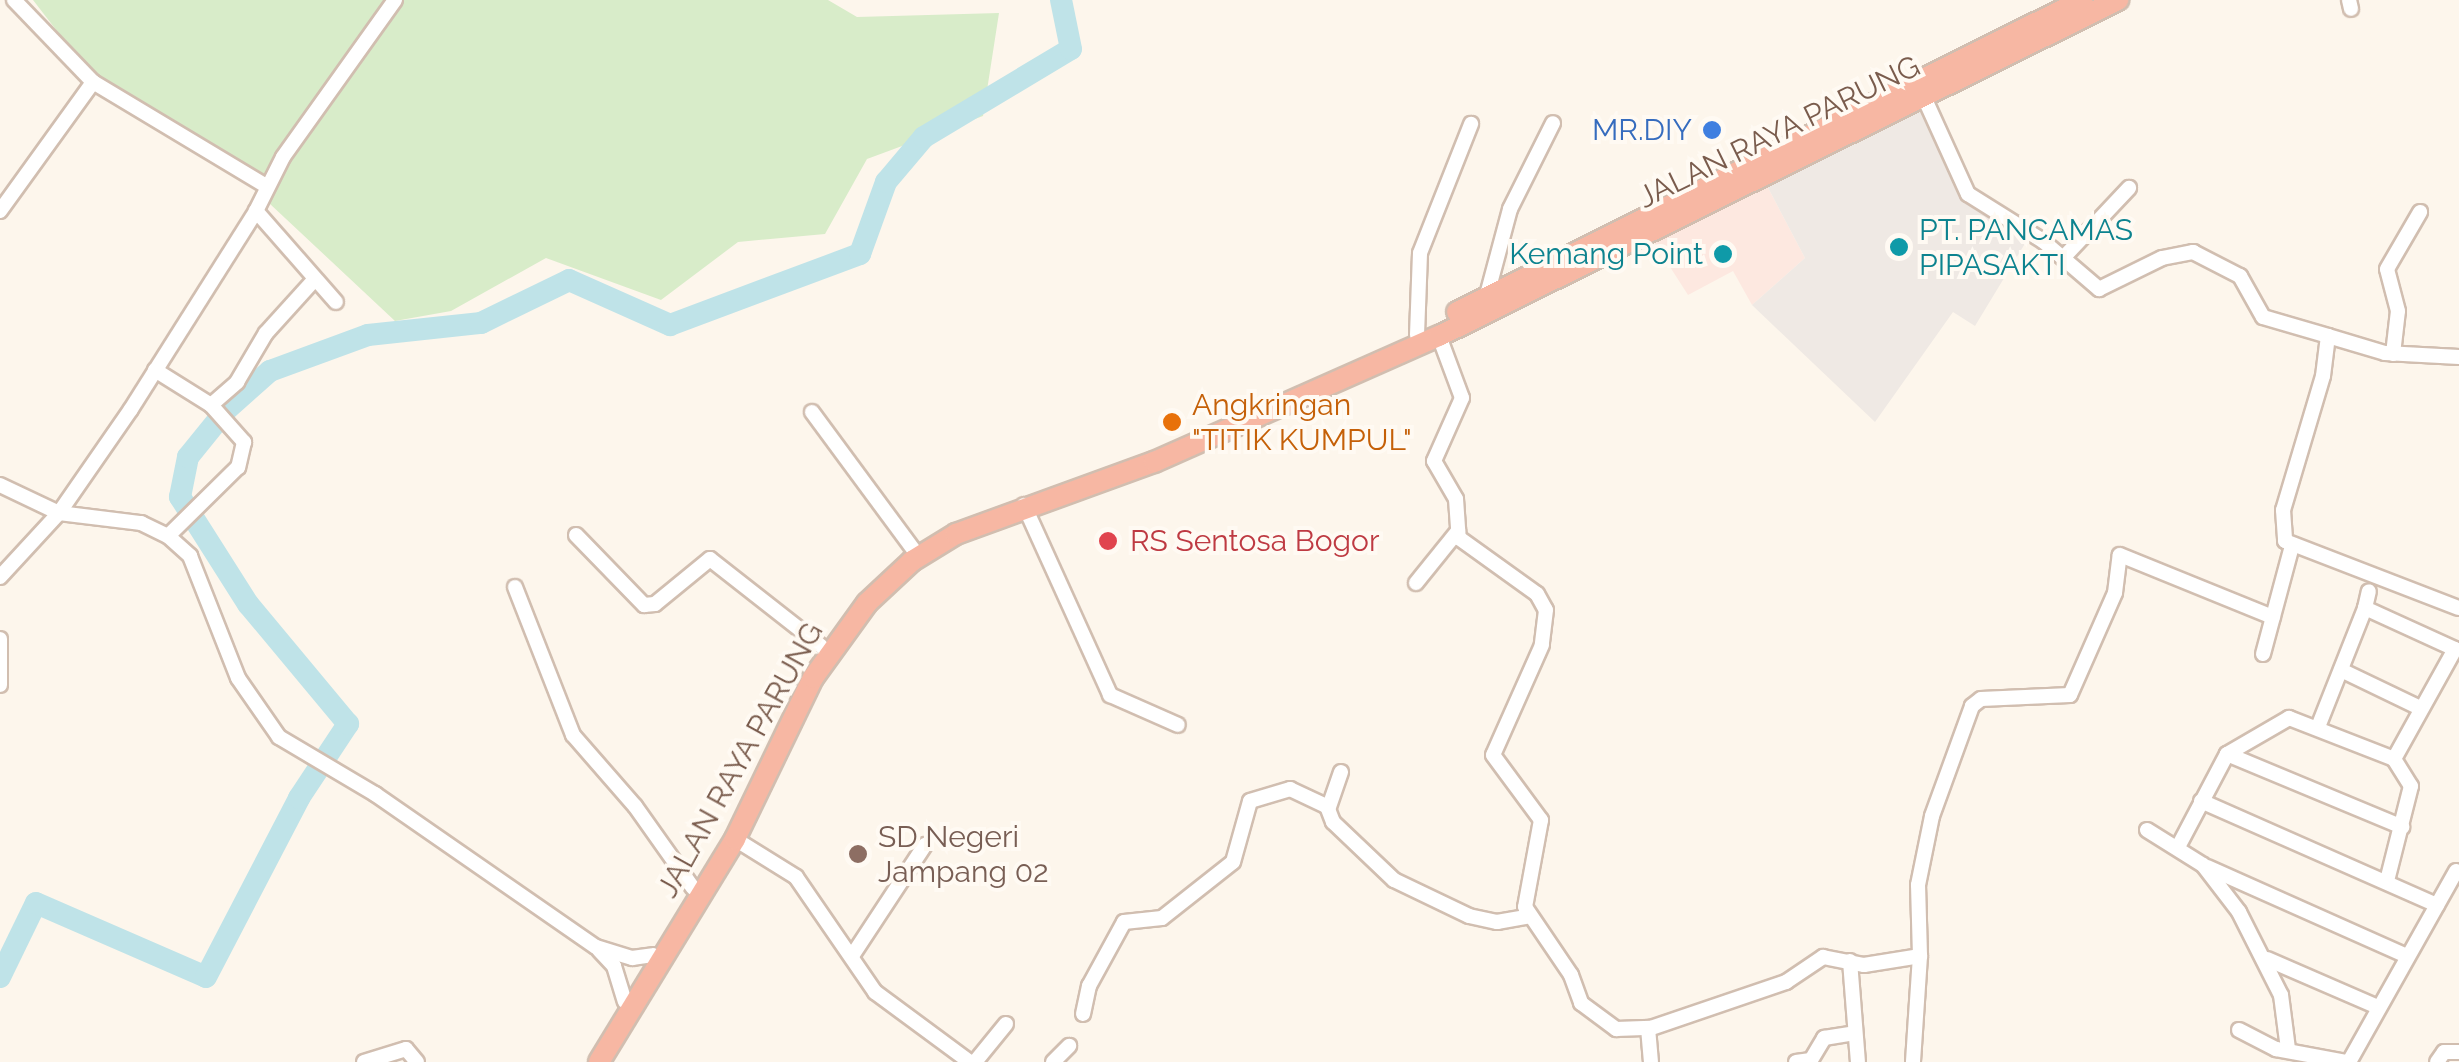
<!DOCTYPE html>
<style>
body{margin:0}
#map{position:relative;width:2459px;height:1062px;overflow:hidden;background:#fdf6ec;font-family:Raleway,sans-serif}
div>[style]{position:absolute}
.commercial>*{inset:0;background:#fde8e0}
.industrial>*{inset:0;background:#efe9e4}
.green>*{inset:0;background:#d8ecc9}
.river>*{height:22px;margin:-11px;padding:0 11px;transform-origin:11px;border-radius:11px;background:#bfe3e8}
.roads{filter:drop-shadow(2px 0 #d1beb0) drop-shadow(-2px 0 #d1beb0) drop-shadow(0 2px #d1beb0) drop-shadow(0 -2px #d1beb0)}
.minor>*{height:14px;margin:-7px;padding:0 7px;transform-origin:7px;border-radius:7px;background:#fff}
.highway>*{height:20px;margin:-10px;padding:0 10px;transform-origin:10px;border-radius:10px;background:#f7b7a3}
.dots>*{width:28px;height:28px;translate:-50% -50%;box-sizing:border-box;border:5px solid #fffaf3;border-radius:50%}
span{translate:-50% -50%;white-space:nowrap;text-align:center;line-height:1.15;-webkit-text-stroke:8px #fffaf3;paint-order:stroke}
.shop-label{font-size:30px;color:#366cbe}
.right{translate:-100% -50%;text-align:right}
.street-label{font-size:30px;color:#7a5c4d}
.culture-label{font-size:30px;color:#0d838f}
.left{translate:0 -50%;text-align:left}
.food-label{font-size:30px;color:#c56008}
.health-label{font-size:30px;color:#be3a42}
.education-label{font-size:30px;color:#785e54}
</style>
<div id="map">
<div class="commercial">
<div style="clip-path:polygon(1764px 180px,1805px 258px,1752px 305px,1733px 271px,1688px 295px,1649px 234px)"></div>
</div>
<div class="industrial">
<div style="clip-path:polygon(1935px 97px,1972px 189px,2035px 227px,1975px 326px,1953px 312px,1875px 422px,1752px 305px,1805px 258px,1764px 180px)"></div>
</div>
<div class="green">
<div style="clip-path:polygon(33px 0,828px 0,857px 17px,999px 13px,983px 116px,867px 159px,825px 234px,738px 242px,661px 300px,546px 258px,451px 311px,395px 321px,253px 188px,91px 75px)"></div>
</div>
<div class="river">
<div style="left:0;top:977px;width:82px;rotate:-64.1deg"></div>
<div style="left:36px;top:903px;width:185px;rotate:23.5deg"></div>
<div style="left:206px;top:977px;width:202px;rotate:-62.5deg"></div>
<div style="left:299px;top:798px;width:89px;rotate:-56.5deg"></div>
<div style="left:348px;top:724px;width:156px;rotate:-129.8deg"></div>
<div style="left:248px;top:604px;width:127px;rotate:-122.4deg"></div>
<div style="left:180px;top:497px;width:41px;rotate:-78.7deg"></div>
<div style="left:188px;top:457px;width:60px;rotate:-51deg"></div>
<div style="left:226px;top:410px;width:59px;rotate:-41.6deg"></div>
<div style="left:270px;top:371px;width:104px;rotate:-20.2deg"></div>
<div style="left:368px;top:335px;width:114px;rotate:-6.1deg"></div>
<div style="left:481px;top:323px;width:98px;rotate:-26deg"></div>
<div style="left:569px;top:280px;width:111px;rotate:24deg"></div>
<div style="left:670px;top:325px;width:203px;rotate:-20.5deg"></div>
<div style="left:860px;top:254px;width:77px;rotate:-70.1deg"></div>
<div style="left:886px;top:182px;width:59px;rotate:-49.8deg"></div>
<div style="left:924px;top:137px;width:171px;rotate:-30.9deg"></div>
<div style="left:1071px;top:49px;width:50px;rotate:-101.5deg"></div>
</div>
<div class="roads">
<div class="minor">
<div style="left:14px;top:0;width:114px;rotate:46.1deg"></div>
<div style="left:93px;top:82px;width:202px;rotate:31deg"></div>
<div style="left:2349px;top:0;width:9px;rotate:77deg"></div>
<div style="left:1923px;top:95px;width:109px;rotate:65.6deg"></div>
<div style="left:1968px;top:194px;width:89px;rotate:32.1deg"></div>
<div style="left:2043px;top:241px;width:74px;rotate:40.6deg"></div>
<div style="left:2099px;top:289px;width:70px;rotate:-26.2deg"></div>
<div style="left:2162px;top:258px;width:32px;rotate:-11deg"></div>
<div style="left:2193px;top:252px;width:53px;rotate:27.1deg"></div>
<div style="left:2240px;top:276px;width:47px;rotate:60.7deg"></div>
<div style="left:2263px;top:317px;width:68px;rotate:16.3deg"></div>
<div style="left:2328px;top:336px;width:40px;rotate:97.1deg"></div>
<div style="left:2323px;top:376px;width:140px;rotate:106.6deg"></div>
<div style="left:2283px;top:510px;width:31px;rotate:86deg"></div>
<div style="left:2285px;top:541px;width:186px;rotate:21.1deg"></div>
<div style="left:0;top:211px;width:159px;rotate:-54.2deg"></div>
<div style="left:256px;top:211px;width:121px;rotate:48.7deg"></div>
<div style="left:2064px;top:257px;width:95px;rotate:-46.7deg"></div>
<div style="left:1487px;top:295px;width:89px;rotate:-75deg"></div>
<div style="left:1510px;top:209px;width:96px;rotate:-63.4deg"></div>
<div style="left:1417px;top:335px;width:82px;rotate:-87.9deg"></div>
<div style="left:1420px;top:253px;width:139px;rotate:-68.4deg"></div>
<div style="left:1439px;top:336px;width:66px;rotate:69.6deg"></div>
<div style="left:1462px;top:398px;width:69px;rotate:114deg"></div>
<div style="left:1434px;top:461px;width:44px;rotate:59.9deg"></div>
<div style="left:1456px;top:499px;width:39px;rotate:86deg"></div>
<div style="left:1459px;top:538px;width:96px;rotate:35.7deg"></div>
<div style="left:1537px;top:594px;width:18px;rotate:61deg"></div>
<div style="left:1546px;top:610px;width:35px;rotate:97deg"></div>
<div style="left:1542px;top:645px;width:120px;rotate:114deg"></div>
<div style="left:1493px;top:755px;width:81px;rotate:53.6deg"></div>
<div style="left:1541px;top:820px;width:88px;rotate:100.4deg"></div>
<div style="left:1525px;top:907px;width:82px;rotate:55.9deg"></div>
<div style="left:1571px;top:975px;width:30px;rotate:70deg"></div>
<div style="left:1581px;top:1003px;width:44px;rotate:36.6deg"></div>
<div style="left:1616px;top:1029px;width:35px;rotate:-2deg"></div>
<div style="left:1651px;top:1028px;width:143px;rotate:-18.8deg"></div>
<div style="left:1786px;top:982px;width:45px;rotate:-34deg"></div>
<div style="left:1823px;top:957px;width:42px;rotate:11deg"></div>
<div style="left:1864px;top:965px;width:57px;rotate:-9.1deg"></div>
<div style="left:1920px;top:956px;width:106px;rotate:93.8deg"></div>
<div style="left:2328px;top:336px;width:59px;rotate:16.6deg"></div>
<div style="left:2385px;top:353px;width:74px;rotate:3.1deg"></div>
<div style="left:2393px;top:354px;width:43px;rotate:-83.4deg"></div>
<div style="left:2398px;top:311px;width:43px;rotate:-104.7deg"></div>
<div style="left:2387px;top:269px;width:66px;rotate:-59.9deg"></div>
<div style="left:155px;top:370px;width:66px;rotate:32deg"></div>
<div style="left:211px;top:405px;width:50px;rotate:48.3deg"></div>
<div style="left:244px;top:442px;width:26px;rotate:103deg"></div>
<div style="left:238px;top:467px;width:98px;rotate:135.4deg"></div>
<div style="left:211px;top:405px;width:35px;rotate:-41deg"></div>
<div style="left:237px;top:382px;width:57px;rotate:-59.4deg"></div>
<div style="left:266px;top:333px;width:72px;rotate:-47.8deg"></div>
<div style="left:812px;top:412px;width:170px;rotate:53.6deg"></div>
<div style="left:0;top:485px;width:65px;rotate:25.4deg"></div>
<div style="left:59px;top:513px;width:83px;rotate:7deg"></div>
<div style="left:141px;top:523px;width:30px;rotate:26deg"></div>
<div style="left:168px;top:536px;width:30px;rotate:42deg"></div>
<div style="left:190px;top:556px;width:131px;rotate:68.5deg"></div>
<div style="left:238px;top:678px;width:72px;rotate:55.2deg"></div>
<div style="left:279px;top:737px;width:112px;rotate:30.7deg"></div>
<div style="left:375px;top:794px;width:269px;rotate:34.7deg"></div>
<div style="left:596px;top:947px;width:38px;rotate:17deg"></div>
<div style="left:632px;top:958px;width:21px;rotate:-8deg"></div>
<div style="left:1024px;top:505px;width:209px;rotate:65.6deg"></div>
<div style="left:1110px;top:695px;width:74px;rotate:23.8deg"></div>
<div style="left:576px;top:535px;width:98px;rotate:45.8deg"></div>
<div style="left:644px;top:605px;width:11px;rotate:-5deg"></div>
<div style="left:655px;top:604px;width:71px;rotate:-39.3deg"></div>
<div style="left:710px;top:559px;width:141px;rotate:38.1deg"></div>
<div style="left:0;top:577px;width:87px;rotate:-47.3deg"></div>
<div style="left:59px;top:513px;width:126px;rotate:-55.3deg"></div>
<div style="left:131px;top:409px;width:234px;rotate:-57.7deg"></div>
<div style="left:256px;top:211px;width:60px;rotate:-63.4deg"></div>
<div style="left:283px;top:157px;width:193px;rotate:-54.5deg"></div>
<div style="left:1416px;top:583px;width:67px;rotate:-51.1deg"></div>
<div style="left:515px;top:587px;width:159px;rotate:68.6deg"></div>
<div style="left:573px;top:735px;width:94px;rotate:48.9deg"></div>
<div style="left:635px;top:806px;width:100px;rotate:54.7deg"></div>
<div style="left:2365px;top:608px;width:17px;rotate:-77deg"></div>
<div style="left:0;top:639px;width:46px;rotate:90deg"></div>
<div style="left:2263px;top:654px;width:112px;rotate:-75deg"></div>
<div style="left:2341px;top:670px;width:88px;rotate:25.7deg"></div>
<div style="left:2318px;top:727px;width:128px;rotate:-68.4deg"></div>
<div style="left:2365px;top:608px;width:99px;rotate:24.5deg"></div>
<div style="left:2455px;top:649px;width:126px;rotate:119deg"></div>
<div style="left:2394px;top:759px;width:32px;rotate:58deg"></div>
<div style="left:2411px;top:786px;width:98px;rotate:104.2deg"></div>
<div style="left:2227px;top:754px;width:190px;rotate:22.6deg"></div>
<div style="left:1341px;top:772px;width:39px;rotate:109deg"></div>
<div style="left:1328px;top:809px;width:14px;rotate:69deg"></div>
<div style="left:1333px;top:822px;width:84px;rotate:43.6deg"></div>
<div style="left:1394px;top:880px;width:83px;rotate:25.6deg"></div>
<div style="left:1469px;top:916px;width:29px;rotate:12deg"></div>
<div style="left:1497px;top:922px;width:34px;rotate:-10deg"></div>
<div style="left:2201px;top:801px;width:258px;rotate:23.8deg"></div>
<div style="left:2147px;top:830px;width:66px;rotate:32deg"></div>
<div style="left:2203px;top:865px;width:59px;rotate:52.5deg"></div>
<div style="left:2239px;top:912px;width:93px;rotate:63.2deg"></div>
<div style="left:2281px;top:995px;width:54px;rotate:82.6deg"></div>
<div style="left:735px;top:839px;width:72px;rotate:31.9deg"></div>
<div style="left:796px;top:877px;width:140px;rotate:55.5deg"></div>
<div style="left:875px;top:992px;width:118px;rotate:36.4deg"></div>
<div style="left:2178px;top:847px;width:105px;rotate:-62.2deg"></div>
<div style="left:2227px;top:754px;width:72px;rotate:-30.1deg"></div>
<div style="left:2289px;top:718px;width:113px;rotate:21.3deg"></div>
<div style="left:2207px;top:867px;width:219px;rotate:24deg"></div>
<div style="left:599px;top:950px;width:22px;rotate:47deg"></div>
<div style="left:614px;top:966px;width:37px;rotate:73deg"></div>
<div style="left:852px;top:956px;width:133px;rotate:-56.7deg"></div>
<div style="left:1920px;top:956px;width:71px;rotate:-91.6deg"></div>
<div style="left:1918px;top:885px;width:70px;rotate:-78.5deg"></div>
<div style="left:1932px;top:816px;width:117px;rotate:-70deg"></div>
<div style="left:1972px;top:706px;width:11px;rotate:-38deg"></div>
<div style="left:1981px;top:699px;width:89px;rotate:-2.6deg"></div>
<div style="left:2070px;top:695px;width:111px;rotate:-66.2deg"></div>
<div style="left:2115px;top:593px;width:38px;rotate:-83deg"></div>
<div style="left:2120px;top:555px;width:165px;rotate:22.1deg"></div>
<div style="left:2267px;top:959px;width:121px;rotate:23.4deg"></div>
<div style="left:1850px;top:961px;width:101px;rotate:85.5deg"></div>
<div style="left:1083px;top:1014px;width:29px;rotate:-78deg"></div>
<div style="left:1089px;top:986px;width:73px;rotate:-61.3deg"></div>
<div style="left:1124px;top:922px;width:38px;rotate:-6deg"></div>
<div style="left:1162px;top:918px;width:90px;rotate:-38.3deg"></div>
<div style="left:1233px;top:862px;width:63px;rotate:-74.4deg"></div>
<div style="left:1250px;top:801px;width:42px;rotate:-16.7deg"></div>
<div style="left:1290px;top:789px;width:42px;rotate:25.3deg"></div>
<div style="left:1648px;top:1028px;width:34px;rotate:85deg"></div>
<div style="left:2239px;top:1030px;width:42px;rotate:27.2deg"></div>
<div style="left:2276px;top:1049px;width:71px;rotate:10.5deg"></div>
<div style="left:364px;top:1062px;width:44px;rotate:-17.2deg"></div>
<div style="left:406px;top:1049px;width:17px;rotate:50deg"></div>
<div style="left:975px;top:1062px;width:49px;rotate:-50.8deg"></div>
<div style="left:1053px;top:1062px;width:23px;rotate:-45deg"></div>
<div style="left:1796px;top:1062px;width:15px;rotate:-8deg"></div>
<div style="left:1811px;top:1060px;width:26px;rotate:-59deg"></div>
<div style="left:1824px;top:1038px;width:31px;rotate:-9deg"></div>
<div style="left:2349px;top:1062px;width:219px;rotate:-60.7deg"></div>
<div style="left:2437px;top:1062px;width:12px;rotate:-55deg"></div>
<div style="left:2444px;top:1052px;width:15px"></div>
</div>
<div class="highway">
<div style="left:1457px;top:312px;width:699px;rotate:-26.53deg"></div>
<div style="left:599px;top:1062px;width:261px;rotate:-58.6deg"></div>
<div style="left:735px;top:839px;width:179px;rotate:-64.2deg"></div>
<div style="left:813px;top:678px;width:92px;rotate:-54.2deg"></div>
<div style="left:867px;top:603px;width:62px;rotate:-43deg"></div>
<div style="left:912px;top:561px;width:52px;rotate:-31.5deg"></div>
<div style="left:956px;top:534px;width:211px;rotate:-20deg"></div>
<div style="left:1154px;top:462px;width:312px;rotate:-23.9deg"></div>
<div style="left:1439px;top:336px;width:758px;rotate:-26.33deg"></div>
</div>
</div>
<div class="dots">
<div style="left:1712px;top:130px;background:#3f7fe0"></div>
<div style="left:1899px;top:247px;background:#0f9aa8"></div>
<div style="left:1723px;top:254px;background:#0f9aa8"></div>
<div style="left:1172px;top:422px;background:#e8710a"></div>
<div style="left:1108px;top:541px;background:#e0444e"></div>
<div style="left:858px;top:854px;background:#8d6e63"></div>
</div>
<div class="shop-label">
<span class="right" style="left:1692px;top:130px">MR.DIY</span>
</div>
<div class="street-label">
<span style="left:1779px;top:132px;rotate:-26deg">JALAN RAYA PARUNG</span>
<span style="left:740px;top:760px;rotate:-61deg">JALAN RAYA PARUNG</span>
</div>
<div class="culture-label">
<span class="left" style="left:1919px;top:247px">PT. PANCAMAS<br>PIPASAKTI</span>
<span class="right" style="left:1703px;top:254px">Kemang Point</span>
</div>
<div class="food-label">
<span class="left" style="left:1192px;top:422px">Angkringan<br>"TITIK KUMPUL"</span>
</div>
<div class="health-label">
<span class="left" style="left:1130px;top:541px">RS Sentosa Bogor</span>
</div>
<div class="education-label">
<span class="left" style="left:878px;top:854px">SD Negeri<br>Jampang 02</span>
</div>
</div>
